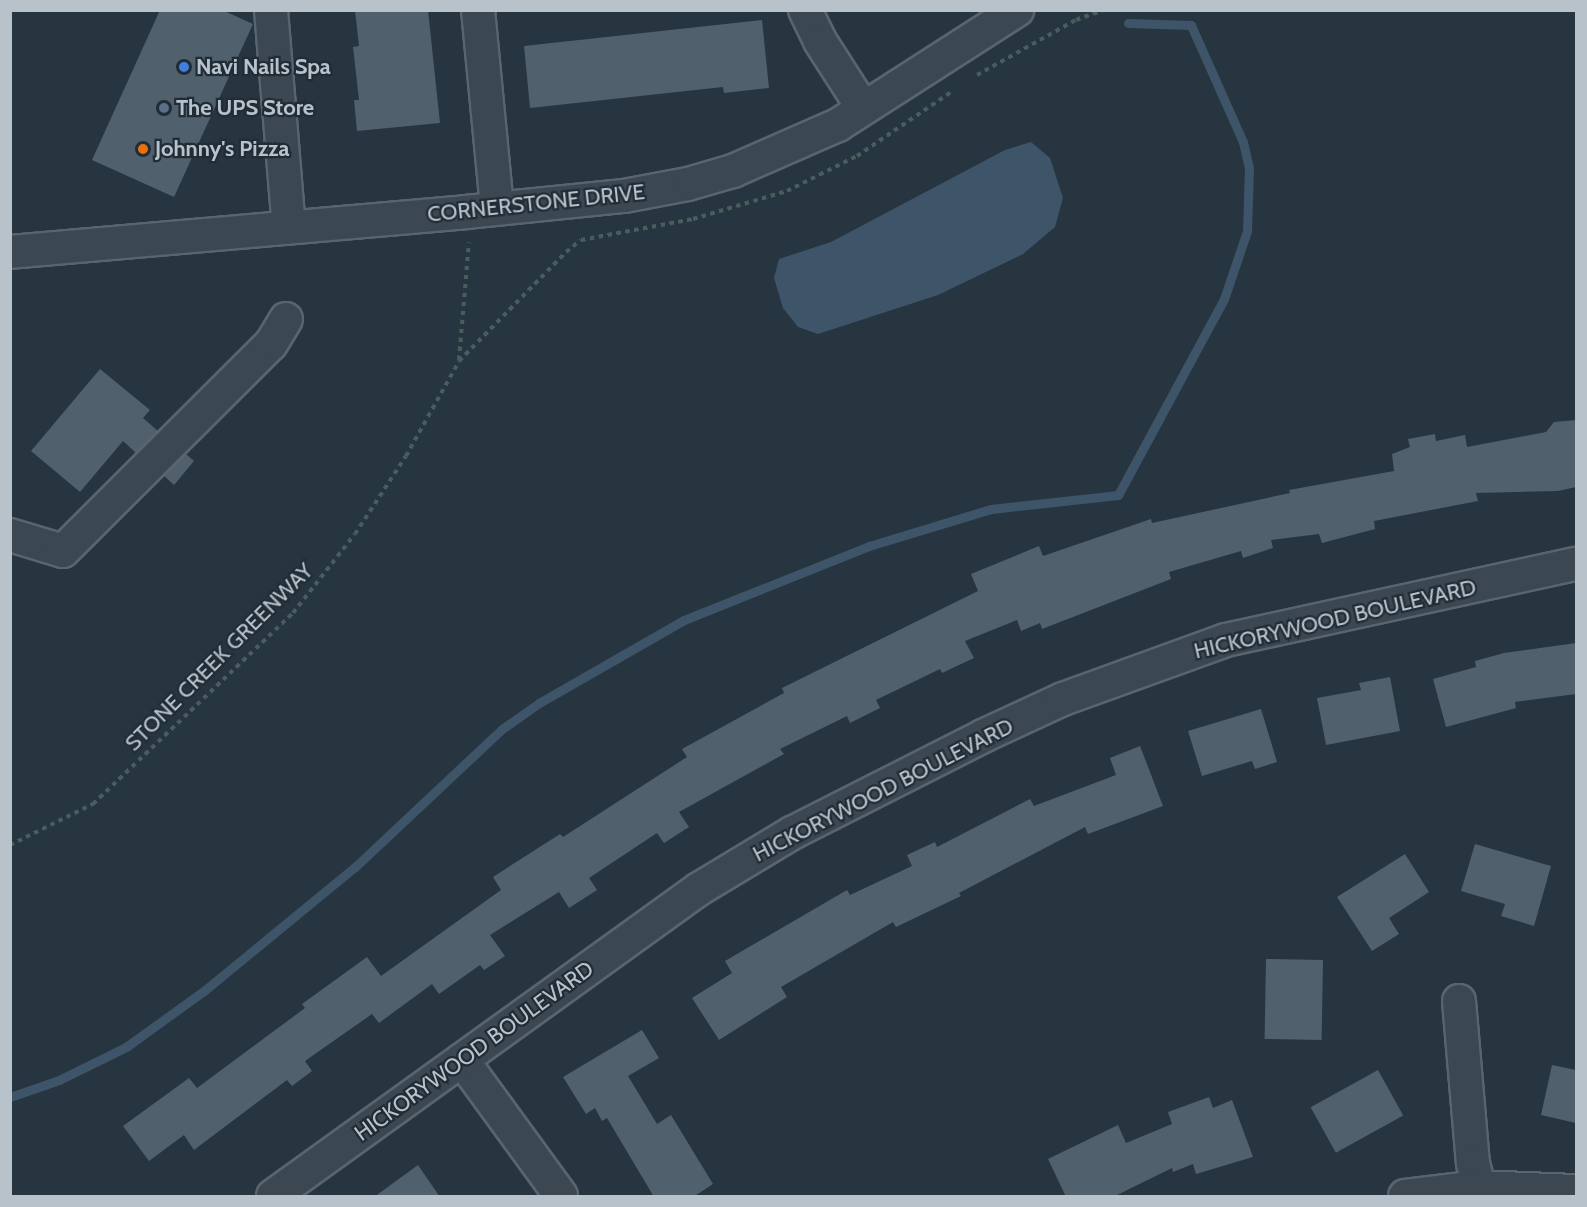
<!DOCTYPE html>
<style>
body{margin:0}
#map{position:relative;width:1587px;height:1207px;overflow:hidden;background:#273541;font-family:Cabin,sans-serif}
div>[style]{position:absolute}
.water>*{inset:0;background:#3e5569}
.stream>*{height:9px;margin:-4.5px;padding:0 4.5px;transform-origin:4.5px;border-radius:4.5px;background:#3e5569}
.building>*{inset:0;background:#50606c;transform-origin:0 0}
.path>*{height:4px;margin-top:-2px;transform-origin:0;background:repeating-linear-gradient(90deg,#475e5d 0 4.5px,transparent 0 9px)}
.roads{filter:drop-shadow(2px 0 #59656e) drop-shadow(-2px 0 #59656e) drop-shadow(0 2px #59656e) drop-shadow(0 -2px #59656e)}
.minor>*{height:32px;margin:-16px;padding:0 16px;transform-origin:16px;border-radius:16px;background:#3b4751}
.dots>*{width:16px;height:16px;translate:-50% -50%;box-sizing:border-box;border:3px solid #202c36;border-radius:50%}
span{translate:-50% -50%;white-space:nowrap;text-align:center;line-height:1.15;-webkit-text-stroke:4.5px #202c36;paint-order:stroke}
.poi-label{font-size:22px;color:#b8c2cb;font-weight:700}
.left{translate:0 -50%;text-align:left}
.street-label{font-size:22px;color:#b8c2cb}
.frame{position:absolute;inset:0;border:12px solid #b8c2cb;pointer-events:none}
</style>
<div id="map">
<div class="water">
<div style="clip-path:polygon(1031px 142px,1050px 158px,1063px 198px,1055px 227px,1023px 254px,938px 295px,818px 334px,798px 327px,783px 308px,774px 278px,779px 259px,831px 242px,1005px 150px)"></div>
</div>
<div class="stream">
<div style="left:10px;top:1097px;width:52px;rotate:-19.1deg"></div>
<div style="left:59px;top:1080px;width:75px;rotate:-26.2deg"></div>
<div style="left:126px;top:1047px;width:97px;rotate:-35.8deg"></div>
<div style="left:205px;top:990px;width:194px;rotate:-39.4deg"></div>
<div style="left:355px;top:867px;width:202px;rotate:-43.2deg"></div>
<div style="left:502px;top:729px;width:45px;rotate:-35.1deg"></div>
<div style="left:539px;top:703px;width:167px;rotate:-29.8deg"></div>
<div style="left:684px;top:620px;width:199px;rotate:-21.8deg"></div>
<div style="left:869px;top:546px;width:127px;rotate:-16.9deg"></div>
<div style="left:991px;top:509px;width:128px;rotate:-6.3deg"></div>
<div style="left:1118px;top:495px;width:223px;rotate:-61.6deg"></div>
<div style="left:1224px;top:299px;width:72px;rotate:-71.3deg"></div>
<div style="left:1247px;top:231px;width:63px;rotate:-88.2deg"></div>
<div style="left:1249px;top:168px;width:27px;rotate:-103deg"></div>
<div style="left:1243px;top:142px;width:128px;rotate:-114deg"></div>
<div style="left:1191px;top:25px;width:63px;rotate:-178.2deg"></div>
</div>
<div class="building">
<div style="clip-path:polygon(160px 10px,222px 10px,253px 24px,174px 197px,92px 160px)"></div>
<div style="clip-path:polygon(355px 10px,428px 10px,440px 123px,357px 131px,354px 100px,359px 100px,353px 47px,359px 46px)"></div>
<div style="clip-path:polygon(762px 20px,769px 88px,724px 93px,723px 87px,530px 108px,524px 46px)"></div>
<div style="clip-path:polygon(100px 369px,150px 410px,143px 418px,158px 431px,136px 453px,123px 441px,80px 492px,31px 451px)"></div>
<div style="clip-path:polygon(1576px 420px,1576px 487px,1558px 491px,1476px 493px,1478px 501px,1374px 521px,1375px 529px,1322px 543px,1319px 534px,1271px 540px,1273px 548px,1243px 558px,1241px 551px,1169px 572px,1171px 579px,1042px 629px,1040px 623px,1021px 631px,1017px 620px,965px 641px,974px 658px,942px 673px,940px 669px,876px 700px,880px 708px,850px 723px,847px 716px,780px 749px,784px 754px,679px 812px,689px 827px,664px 843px,657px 833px,589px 878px,597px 890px,569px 908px,559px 892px,490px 935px,505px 956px,484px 970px,480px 965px,439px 994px,432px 984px,379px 1023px,372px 1014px,305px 1061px,312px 1071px,292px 1086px,287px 1080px,194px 1150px,184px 1135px,149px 1161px,123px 1126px,189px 1078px,197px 1088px,305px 1008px,302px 1004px,367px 957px,381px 976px,501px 890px,493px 877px,560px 834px,563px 837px,687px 757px,682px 749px,784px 693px,782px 688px,978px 591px,971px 574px,1039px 546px,1043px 556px,1151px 519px,1152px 523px,1290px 493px,1289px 490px,1394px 471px,1392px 454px,1410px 447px,1408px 439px,1435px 434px,1436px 441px,1465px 435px,1467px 447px,1546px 432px,1554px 422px)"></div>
<div style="clip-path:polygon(186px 454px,194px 461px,174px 485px,164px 476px)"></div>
<div style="clip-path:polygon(1576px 643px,1576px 694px,1515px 702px,1516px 708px,1446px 727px,1433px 679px,1476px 667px,1475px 661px,1504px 653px)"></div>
<div style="clip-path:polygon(1390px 677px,1400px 731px,1326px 745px,1317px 698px,1361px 690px,1359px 683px)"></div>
<div style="clip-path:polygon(1261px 709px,1277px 762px,1255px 769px,1252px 761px,1202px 776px,1188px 731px)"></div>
<div style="clip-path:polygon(1140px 746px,1163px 806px,1088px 834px,1085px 827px,959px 893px,961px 896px,896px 927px,893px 922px,781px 987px,787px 997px,719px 1040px,692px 998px,732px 973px,725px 961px,847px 890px,850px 895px,912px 866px,907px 855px,935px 842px,937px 847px,1030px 799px,1034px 806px,1116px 775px,1110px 758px)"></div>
<div style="clip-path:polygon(1475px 844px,1551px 866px,1534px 926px,1501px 916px,1505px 904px,1461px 891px)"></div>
<div style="clip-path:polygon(1405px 854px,1429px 892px,1389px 918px,1399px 934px,1372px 951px,1337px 897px)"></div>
<div style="left:1266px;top:959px;width:57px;height:80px;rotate:1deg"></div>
<div style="clip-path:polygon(642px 1030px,659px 1058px,628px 1076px,657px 1124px,671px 1115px,713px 1184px,693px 1197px,654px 1197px,607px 1118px,602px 1121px,595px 1108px,586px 1114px,563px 1077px)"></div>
<div style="clip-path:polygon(1552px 1065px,1576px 1070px,1576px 1123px,1541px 1115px)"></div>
<div style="left:1378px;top:1070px;width:52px;height:77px;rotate:61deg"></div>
<div style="clip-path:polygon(1209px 1097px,1213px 1108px,1232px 1100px,1253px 1157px,1196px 1174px,1193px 1164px,1173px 1172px,1172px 1168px,1113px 1197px,1066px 1197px,1048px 1159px,1118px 1125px,1126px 1143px,1172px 1124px,1168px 1112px)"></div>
<div style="clip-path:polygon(418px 1165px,440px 1197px,374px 1197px)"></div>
</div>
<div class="path">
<div style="left:977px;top:75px;width:113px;rotate:-29.1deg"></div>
<div style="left:1076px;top:20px;width:29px;rotate:-20deg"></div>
<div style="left:459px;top:360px;width:118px;rotate:-85.2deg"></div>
<div style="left:10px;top:845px;width:93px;rotate:-26.3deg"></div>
<div style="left:93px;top:804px;width:277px;rotate:-43.7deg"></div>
<div style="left:293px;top:613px;width:100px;rotate:-51.9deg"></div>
<div style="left:355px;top:534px;width:93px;rotate:-56.8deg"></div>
<div style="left:406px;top:456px;width:109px;rotate:-60.8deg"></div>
<div style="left:459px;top:361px;width:153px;rotate:-45.5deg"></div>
<div style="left:566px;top:252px;width:19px;rotate:-39deg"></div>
<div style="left:581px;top:240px;width:114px;rotate:-10.6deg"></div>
<div style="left:693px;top:219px;width:98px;rotate:-16.6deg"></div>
<div style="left:787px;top:191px;width:78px;rotate:-26.6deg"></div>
<div style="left:857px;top:156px;width:114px;rotate:-34.2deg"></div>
</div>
<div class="roads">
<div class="minor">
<div style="left:271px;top:10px;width:218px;rotate:85.3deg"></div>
<div style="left:478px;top:10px;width:199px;rotate:84.5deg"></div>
<div style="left:805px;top:10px;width:34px;rotate:64deg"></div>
<div style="left:820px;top:41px;width:80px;rotate:57.3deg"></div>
<div style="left:10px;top:252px;width:458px;rotate:-5deg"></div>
<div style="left:466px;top:212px;width:159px;rotate:-5.8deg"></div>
<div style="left:624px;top:196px;width:65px;rotate:-10.6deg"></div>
<div style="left:688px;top:184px;width:47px;rotate:-16.1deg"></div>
<div style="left:733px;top:171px;width:115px;rotate:-23.7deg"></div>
<div style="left:838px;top:125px;width:213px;rotate:-32.7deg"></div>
<div style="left:10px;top:535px;width:55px;rotate:16.8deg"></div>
<div style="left:63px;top:551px;width:293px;rotate:-44.9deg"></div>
<div style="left:271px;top:344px;width:29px;rotate:-59deg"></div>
<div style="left:1459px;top:1001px;width:163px;rotate:85.1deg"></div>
<div style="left:1473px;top:1163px;width:25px;rotate:76deg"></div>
<div style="left:462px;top:1060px;width:168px;rotate:53.9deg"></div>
<div style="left:273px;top:1196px;width:525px;rotate:-35.78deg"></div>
<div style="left:699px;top:889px;width:109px;rotate:-31.1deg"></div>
<div style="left:792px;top:833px;width:214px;rotate:-26.9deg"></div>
<div style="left:983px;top:736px;width:88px;rotate:-24.8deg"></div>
<div style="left:1063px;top:699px;width:173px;rotate:-19.9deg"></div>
<div style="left:1226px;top:640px;width:358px;rotate:-12.3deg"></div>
<div style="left:1405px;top:1196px;width:75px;rotate:-6.9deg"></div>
<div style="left:1479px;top:1187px;width:97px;rotate:2.4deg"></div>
</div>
</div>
<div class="dots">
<div style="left:184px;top:67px;background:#3f7fe0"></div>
<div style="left:164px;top:108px;background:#5c6f8a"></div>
<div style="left:143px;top:149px;background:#e8710a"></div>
</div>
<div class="poi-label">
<span class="left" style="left:196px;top:67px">Navi Nails Spa</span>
<span class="left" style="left:176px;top:108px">The UPS Store</span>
<span class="left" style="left:155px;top:149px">Johnny's Pizza</span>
</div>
<div class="street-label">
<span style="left:536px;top:203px;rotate:-6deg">CORNERSTONE DRIVE</span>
<span style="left:1335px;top:619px;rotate:-13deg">HICKORYWOOD BOULEVARD</span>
<span style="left:219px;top:657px;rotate:-45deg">STONE CREEK GREENWAY</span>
<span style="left:883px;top:790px;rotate:-27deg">HICKORYWOOD BOULEVARD</span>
<span style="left:474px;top:1051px;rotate:-36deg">HICKORYWOOD BOULEVARD</span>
</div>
<div class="frame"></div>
</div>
